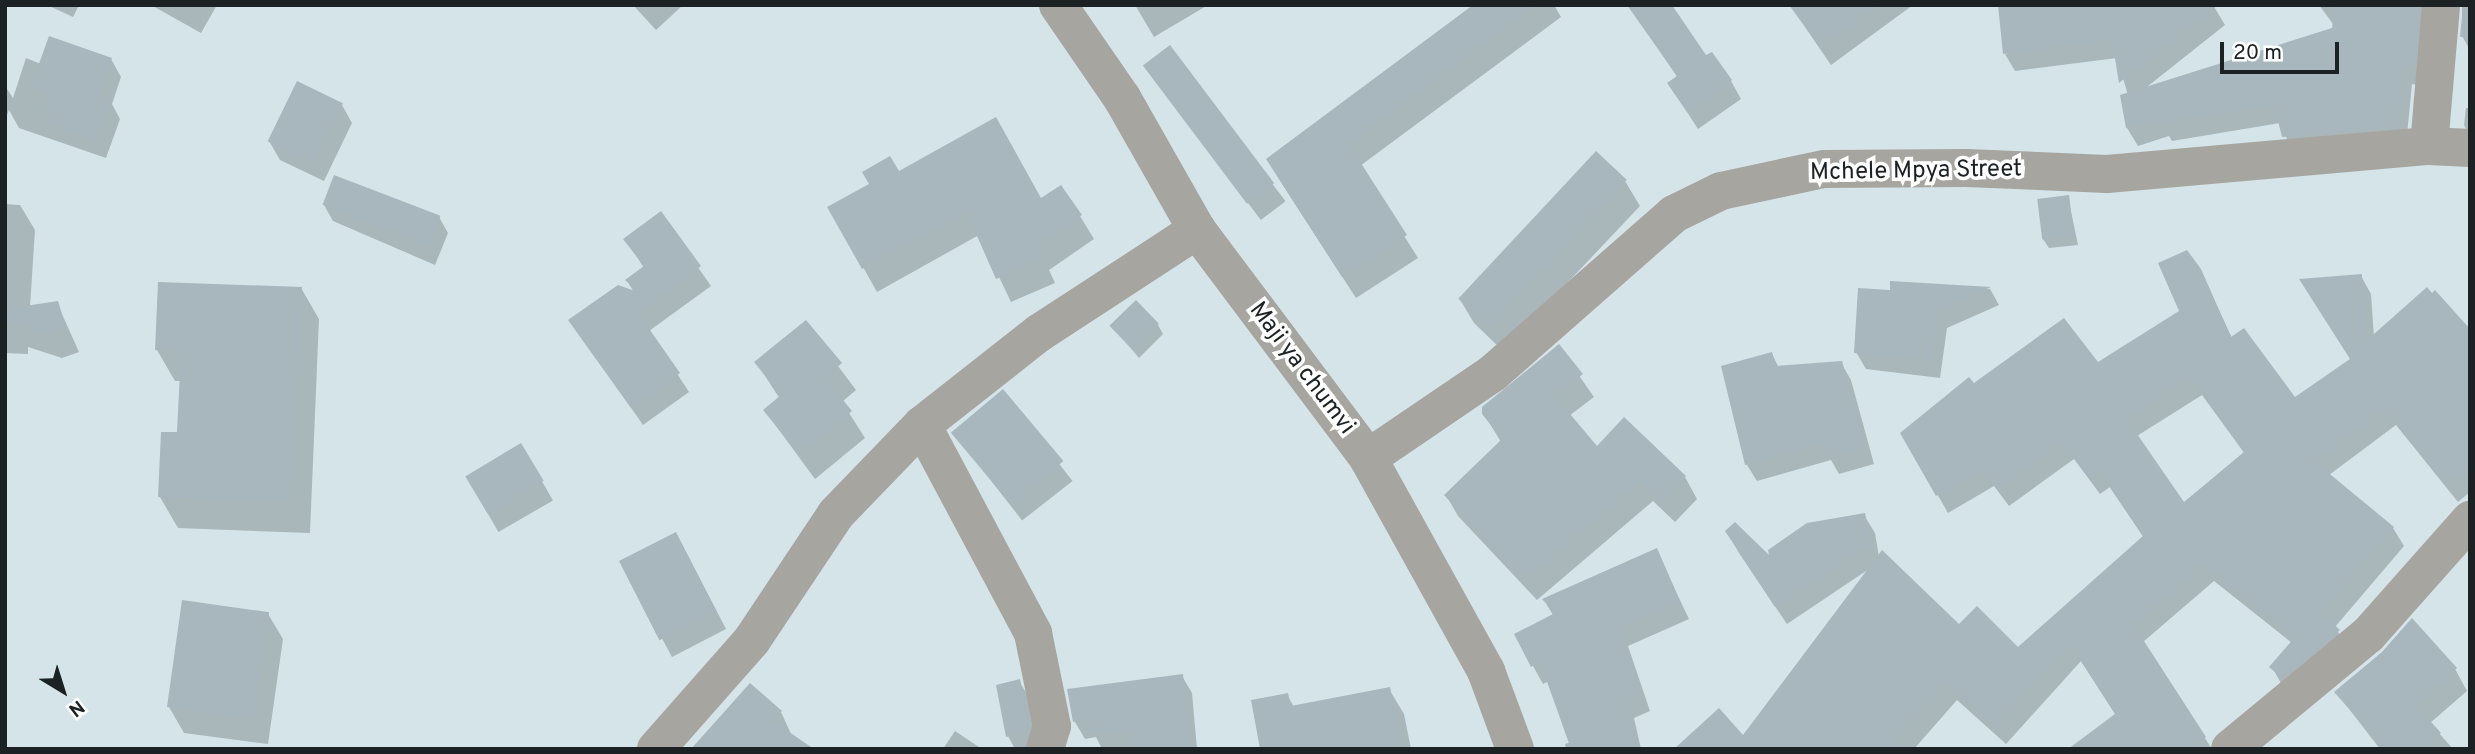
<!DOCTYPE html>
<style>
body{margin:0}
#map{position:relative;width:2475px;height:754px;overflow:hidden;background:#d4e4e9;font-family:Overpass,sans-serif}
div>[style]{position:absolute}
.shadow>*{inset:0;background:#0003;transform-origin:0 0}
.building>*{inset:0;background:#a8b7bd;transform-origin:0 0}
.minor>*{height:38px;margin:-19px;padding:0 19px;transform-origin:19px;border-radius:19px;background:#a7a59f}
span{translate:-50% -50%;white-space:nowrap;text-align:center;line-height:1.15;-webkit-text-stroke:7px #fff;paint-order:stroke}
.street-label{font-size:24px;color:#1c2123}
.frame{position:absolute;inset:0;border:7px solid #1c2123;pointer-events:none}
.north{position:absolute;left:28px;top:656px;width:70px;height:70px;-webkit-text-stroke:5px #fff;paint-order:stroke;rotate:142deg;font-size:19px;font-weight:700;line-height:28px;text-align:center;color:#1c2123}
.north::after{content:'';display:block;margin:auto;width:24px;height:32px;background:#1c2123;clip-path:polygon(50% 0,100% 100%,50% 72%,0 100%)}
.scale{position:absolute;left:2220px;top:42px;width:119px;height:32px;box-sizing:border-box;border:4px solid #1c2123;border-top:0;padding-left:9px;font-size:21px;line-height:24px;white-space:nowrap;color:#1c2123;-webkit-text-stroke:5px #fff;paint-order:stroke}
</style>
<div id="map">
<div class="shadow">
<div style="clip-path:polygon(47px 5px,79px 5px,73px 17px)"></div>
<div style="clip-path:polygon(151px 5px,217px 5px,201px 33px)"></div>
<div style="clip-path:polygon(633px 5px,683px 5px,656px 30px)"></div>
<div style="clip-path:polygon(1135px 5px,1208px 5px,1154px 37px)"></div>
<div style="clip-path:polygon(1476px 5px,1554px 5px,1561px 17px,1360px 166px,1418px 258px,1356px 298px,1281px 182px)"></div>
<div style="clip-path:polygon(1629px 5px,1706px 58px,1731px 81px,1741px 99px,1698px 129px,1669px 84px,1678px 78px)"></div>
<div style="clip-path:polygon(1790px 5px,1913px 5px,1831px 65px)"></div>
<div style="clip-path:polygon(2213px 5px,2225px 25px,2143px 90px,2336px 28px,2319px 5px,2441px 5px,2423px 86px,2412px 84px,2406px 145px,2294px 155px,2280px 123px,2172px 141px,2169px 136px,2138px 146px,2127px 128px,2128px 95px,2117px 58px,2015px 71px,2005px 54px)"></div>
<div style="clip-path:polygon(2462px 5px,2470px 5px,2470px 50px,2462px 36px)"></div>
<div style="left:1170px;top:48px;width:192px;height:31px;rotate:53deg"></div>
<div style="clip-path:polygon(26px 58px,41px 64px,111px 59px,121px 77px,112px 104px,120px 119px,106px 158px,19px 128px,9px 110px,5px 120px,5px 86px,13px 98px)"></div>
<div style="clip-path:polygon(342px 105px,352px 123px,324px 181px,280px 160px,269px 141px)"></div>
<div style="clip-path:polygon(2466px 108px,2470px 108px,2470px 136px,2464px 125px)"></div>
<div style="clip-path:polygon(898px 173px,1041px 200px,1080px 216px,1094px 239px,1049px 270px,1055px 283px,1011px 302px,979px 235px,877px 292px,830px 208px)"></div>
<div style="clip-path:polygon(1625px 181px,1640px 206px,1503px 351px,1474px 323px,1459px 298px)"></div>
<div style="clip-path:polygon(2068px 197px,2078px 245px,2049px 248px,2043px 239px)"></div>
<div style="clip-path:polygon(5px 204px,20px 205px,35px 230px,30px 307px,57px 303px,79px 352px,62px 358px,28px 347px,28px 354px,5px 353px)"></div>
<div style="clip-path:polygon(324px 205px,439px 217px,448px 233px,435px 265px,333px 221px)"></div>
<div style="clip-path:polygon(661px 214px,711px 286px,649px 331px,689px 392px,643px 425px,571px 321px,634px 292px,627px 281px,644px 268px,626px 240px)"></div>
<div style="clip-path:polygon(evenodd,2200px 270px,2232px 338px,2294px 400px,2351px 360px,2361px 276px,2371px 294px,2374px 337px,2470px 326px,2470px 492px,2458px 502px,2396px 425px,2329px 475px,2393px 528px,2404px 546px,2335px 627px,2349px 649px,2282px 685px,2272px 667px,2292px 643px,2214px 581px,2143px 642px,2212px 749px,2072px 749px,2116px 715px,2081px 661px,2006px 744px,1957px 700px,1914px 749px,1841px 749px,1743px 738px,1869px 569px,1787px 624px,1737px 550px,1773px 561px,1864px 515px,1875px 533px,1879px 557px,1959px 626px,2018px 649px,2144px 538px,2110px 487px,2100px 494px,2074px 459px,2009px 506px,1994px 486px,1948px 513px,1903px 434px,1974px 385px,2097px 365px,2181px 312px,2200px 270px,2202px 395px,2245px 454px,2183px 505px,2137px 436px,2202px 395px)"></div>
<div style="clip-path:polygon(1892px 282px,1990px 289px,1999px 305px,1947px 328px,1940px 378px,1866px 369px,1856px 352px,1891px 292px)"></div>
<div style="clip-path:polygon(301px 288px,319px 319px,310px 533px,178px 528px,160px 497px,179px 434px,182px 381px,175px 381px,157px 350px)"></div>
<div style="clip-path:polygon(805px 322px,856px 390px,842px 402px,865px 438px,815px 479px,765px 411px,780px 399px,756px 362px)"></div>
<div style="clip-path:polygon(1158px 325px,1163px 334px,1139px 358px,1112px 326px)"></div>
<div style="clip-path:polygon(1559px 347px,1594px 397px,1569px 416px,1597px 449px,1624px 419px,1685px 477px,1697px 499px,1675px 522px,1653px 501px,1537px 600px,1458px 516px,1446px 495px,1501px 442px,1484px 414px)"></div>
<div style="clip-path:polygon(1772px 354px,1779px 368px,1841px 363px,1851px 380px,1874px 464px,1839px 474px,1831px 460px,1757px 481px,1747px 465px,1723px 367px)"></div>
<div style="left:1003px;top:392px;width:113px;height:64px;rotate:52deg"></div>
<div style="left:521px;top:445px;width:64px;height:63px;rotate:60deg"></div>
<div style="clip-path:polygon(1656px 550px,1689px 619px,1628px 646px,1650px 711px,1634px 718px,1641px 749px,1566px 749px,1565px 744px,1571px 742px,1549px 681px,1543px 684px,1533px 666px,1553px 615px,1544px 600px)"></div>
<div style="clip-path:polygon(686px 552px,726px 629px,672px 657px,621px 562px)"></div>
<div style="clip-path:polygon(268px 614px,283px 639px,268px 744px,184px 733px,169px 707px)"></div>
<div style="clip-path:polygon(2455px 669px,2467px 691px,2430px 723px,2453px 749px,2380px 749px,2336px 692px)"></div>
<div style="clip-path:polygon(1182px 676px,1192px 693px,1197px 749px,1102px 749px,1096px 737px,1085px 739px,1075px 722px,1069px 690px)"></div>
<div style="clip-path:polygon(1019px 681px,1030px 699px,1036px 749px,1015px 749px,1008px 736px)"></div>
<div style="clip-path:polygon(1389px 689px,1404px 714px,1411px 749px,1262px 749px,1287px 695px,1294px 707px)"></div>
<div style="clip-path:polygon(781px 712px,792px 736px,709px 749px)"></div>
<div style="clip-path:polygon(955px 731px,982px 749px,943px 749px)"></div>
</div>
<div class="building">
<div style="clip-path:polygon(1473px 5px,1534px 5px,1348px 143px,1407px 235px,1342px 277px,1266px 159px)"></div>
<div style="clip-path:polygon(1627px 5px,1672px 5px,1706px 55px,1712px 52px,1732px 80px,1687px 112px,1667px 83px,1677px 76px)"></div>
<div style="clip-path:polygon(1789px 5px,1877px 5px,1820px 47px)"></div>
<div style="clip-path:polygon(1998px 5px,2218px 5px,2119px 83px,2112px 40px,2003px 54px)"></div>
<div style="clip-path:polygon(2335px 5px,2419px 5px,2414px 68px,2403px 66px,2396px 127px,2282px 137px,2274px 105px,2160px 123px,2157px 119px,2126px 128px,2120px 95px,2332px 28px)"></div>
<div style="clip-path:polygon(2463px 5px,2470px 5px,2470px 37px,2460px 37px)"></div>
<div style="clip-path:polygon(49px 36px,112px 58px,98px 95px,111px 99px,96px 141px,48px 124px,52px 113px,41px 110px,47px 92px,31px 86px)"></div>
<div style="left:1170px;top:45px;width:173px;height:34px;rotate:53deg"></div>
<div style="left:297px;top:81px;width:51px;height:67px;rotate:26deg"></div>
<div style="clip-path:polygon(996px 117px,1041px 198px,1061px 185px,1082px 215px,1037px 245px,1043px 259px,996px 279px,966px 211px,862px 269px,827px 207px,869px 184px,862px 172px,890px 156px,899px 171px)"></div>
<div style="left:1596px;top:151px;width:42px;height:202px;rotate:43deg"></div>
<div style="left:334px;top:175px;width:114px;height:32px;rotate:21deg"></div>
<div style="left:2069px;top:195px;width:41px;height:32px;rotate:83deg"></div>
<div style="clip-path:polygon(661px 211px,701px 266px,638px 313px,680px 373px,631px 408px,568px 320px,618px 285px,641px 293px,625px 280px,644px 266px,623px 239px)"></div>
<div style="clip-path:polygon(evenodd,2187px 250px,2201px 269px,2231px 337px,2244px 328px,2295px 397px,2350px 359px,2299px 279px,2362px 274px,2365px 342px,2427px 287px,2432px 293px,2435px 290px,2470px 329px,2470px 467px,2446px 485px,2385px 408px,2314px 461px,2394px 527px,2321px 613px,2340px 630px,2282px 678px,2269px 667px,2295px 637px,2203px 564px,2133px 624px,2206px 737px,2189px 749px,2068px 749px,2115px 714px,2070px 644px,1995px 727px,1946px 683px,1887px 749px,1674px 749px,1719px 708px,1743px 735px,1882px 550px,1959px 624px,1977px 606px,2018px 647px,2143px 536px,2098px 470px,2088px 477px,2062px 442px,1997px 489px,1982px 469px,1936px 496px,1900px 433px,1969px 377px,1974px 383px,2064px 318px,2098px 362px,2179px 311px,2158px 263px,2187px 250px,2191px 377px,2244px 452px,2184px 502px,2126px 418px,2191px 377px)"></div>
<div style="clip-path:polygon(1890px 281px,1991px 287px,1938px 310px,1931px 361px,1854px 353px,1858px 288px,1890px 290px)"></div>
<div style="clip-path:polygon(158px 282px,302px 287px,293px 502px,158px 497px,161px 432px,177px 432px,181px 351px,155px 350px)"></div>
<div style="left:1136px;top:300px;width:33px;height:37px;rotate:46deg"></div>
<div style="clip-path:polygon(58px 301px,66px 327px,47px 334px,5px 320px,5px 309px)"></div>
<div style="clip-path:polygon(806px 320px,842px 363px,825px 378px,852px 411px,799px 454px,763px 410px,781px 395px,754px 362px)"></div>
<div style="clip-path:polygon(1559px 344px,1583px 374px,1555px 396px,1597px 446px,1624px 417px,1686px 476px,1662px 502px,1640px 481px,1524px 580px,1444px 495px,1502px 439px,1482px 414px,1482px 407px)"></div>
<div style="clip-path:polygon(1772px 352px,1776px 366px,1842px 361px,1866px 448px,1828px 458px,1824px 443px,1745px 465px,1721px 366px)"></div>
<div style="left:1003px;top:389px;width:94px;height:68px;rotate:50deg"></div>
<div style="left:521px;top:443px;width:44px;height:65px;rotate:59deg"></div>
<div style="clip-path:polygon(1865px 513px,1871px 543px,1775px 607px,1725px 531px,1735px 522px,1769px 555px,1768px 550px,1807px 523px)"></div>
<div style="left:676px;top:532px;width:89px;height:64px;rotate:63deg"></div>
<div style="clip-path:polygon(1657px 548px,1680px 601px,1619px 628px,1642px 693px,1625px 699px,1637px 749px,1571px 749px,1540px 662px,1531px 667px,1514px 634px,1555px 613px,1542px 599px)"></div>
<div style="left:182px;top:600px;width:88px;height:108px;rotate:8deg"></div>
<div style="clip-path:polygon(2412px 618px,2457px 668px,2416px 705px,2441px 733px,2423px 749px,2385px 749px,2334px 692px,2382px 652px)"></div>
<div style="clip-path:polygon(1183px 674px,1189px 749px,1130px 749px,1129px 730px,1092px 734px,1090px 719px,1073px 722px,1067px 689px)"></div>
<div style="clip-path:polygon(1020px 679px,1029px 725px,1027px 732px,1006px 737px,996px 685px)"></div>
<div style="clip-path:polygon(750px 683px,782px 711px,773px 721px,814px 749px,691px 749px)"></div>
<div style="clip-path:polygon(1390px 687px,1402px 749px,1260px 749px,1251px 700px,1288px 693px,1291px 706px)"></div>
</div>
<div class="minor">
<div style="left:1058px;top:5px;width:113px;rotate:55.5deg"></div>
<div style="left:1122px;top:98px;width:152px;rotate:60.4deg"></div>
<div style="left:1197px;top:230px;width:285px;rotate:53.1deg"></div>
<div style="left:1368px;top:458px;width:244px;rotate:61deg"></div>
<div style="left:1486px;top:671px;width:83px;rotate:69.6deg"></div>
<div style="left:2429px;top:146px;width:142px;rotate:-85.1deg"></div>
<div style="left:922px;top:425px;width:236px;rotate:61.9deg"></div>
<div style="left:1033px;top:633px;width:95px;rotate:78.5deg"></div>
<div style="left:1052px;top:726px;width:24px;rotate:107deg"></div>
<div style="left:1368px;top:458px;width:151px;rotate:-34.2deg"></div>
<div style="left:1493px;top:373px;width:241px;rotate:-41.3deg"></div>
<div style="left:1674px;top:214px;width:52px;rotate:-26.1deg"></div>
<div style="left:1721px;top:191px;width:105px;rotate:-12.1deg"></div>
<div style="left:1824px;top:169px;width:142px;rotate:-0.4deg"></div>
<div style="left:1966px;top:168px;width:141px;rotate:2.4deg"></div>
<div style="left:2107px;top:174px;width:323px;rotate:-5deg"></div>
<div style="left:2429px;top:146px;width:41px;rotate:2.8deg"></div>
<div style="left:656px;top:749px;width:145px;rotate:-48.6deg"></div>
<div style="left:752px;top:640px;width:151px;rotate:-56.3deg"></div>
<div style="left:836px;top:514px;width:124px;rotate:-46deg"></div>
<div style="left:922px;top:425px;width:149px;rotate:-38.2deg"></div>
<div style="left:1039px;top:333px;width:189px;rotate:-33.1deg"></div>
<div style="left:2230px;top:749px;width:179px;rotate:-39.6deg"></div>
<div style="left:2368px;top:635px;width:154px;rotate:-48.4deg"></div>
</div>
<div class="street-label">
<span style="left:1916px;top:172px;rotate:-1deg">Mchele Mpya Street</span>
<span style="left:1301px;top:369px;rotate:53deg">Maji ya chumvi</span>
</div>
<div class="frame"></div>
<div class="north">N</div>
<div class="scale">20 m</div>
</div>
